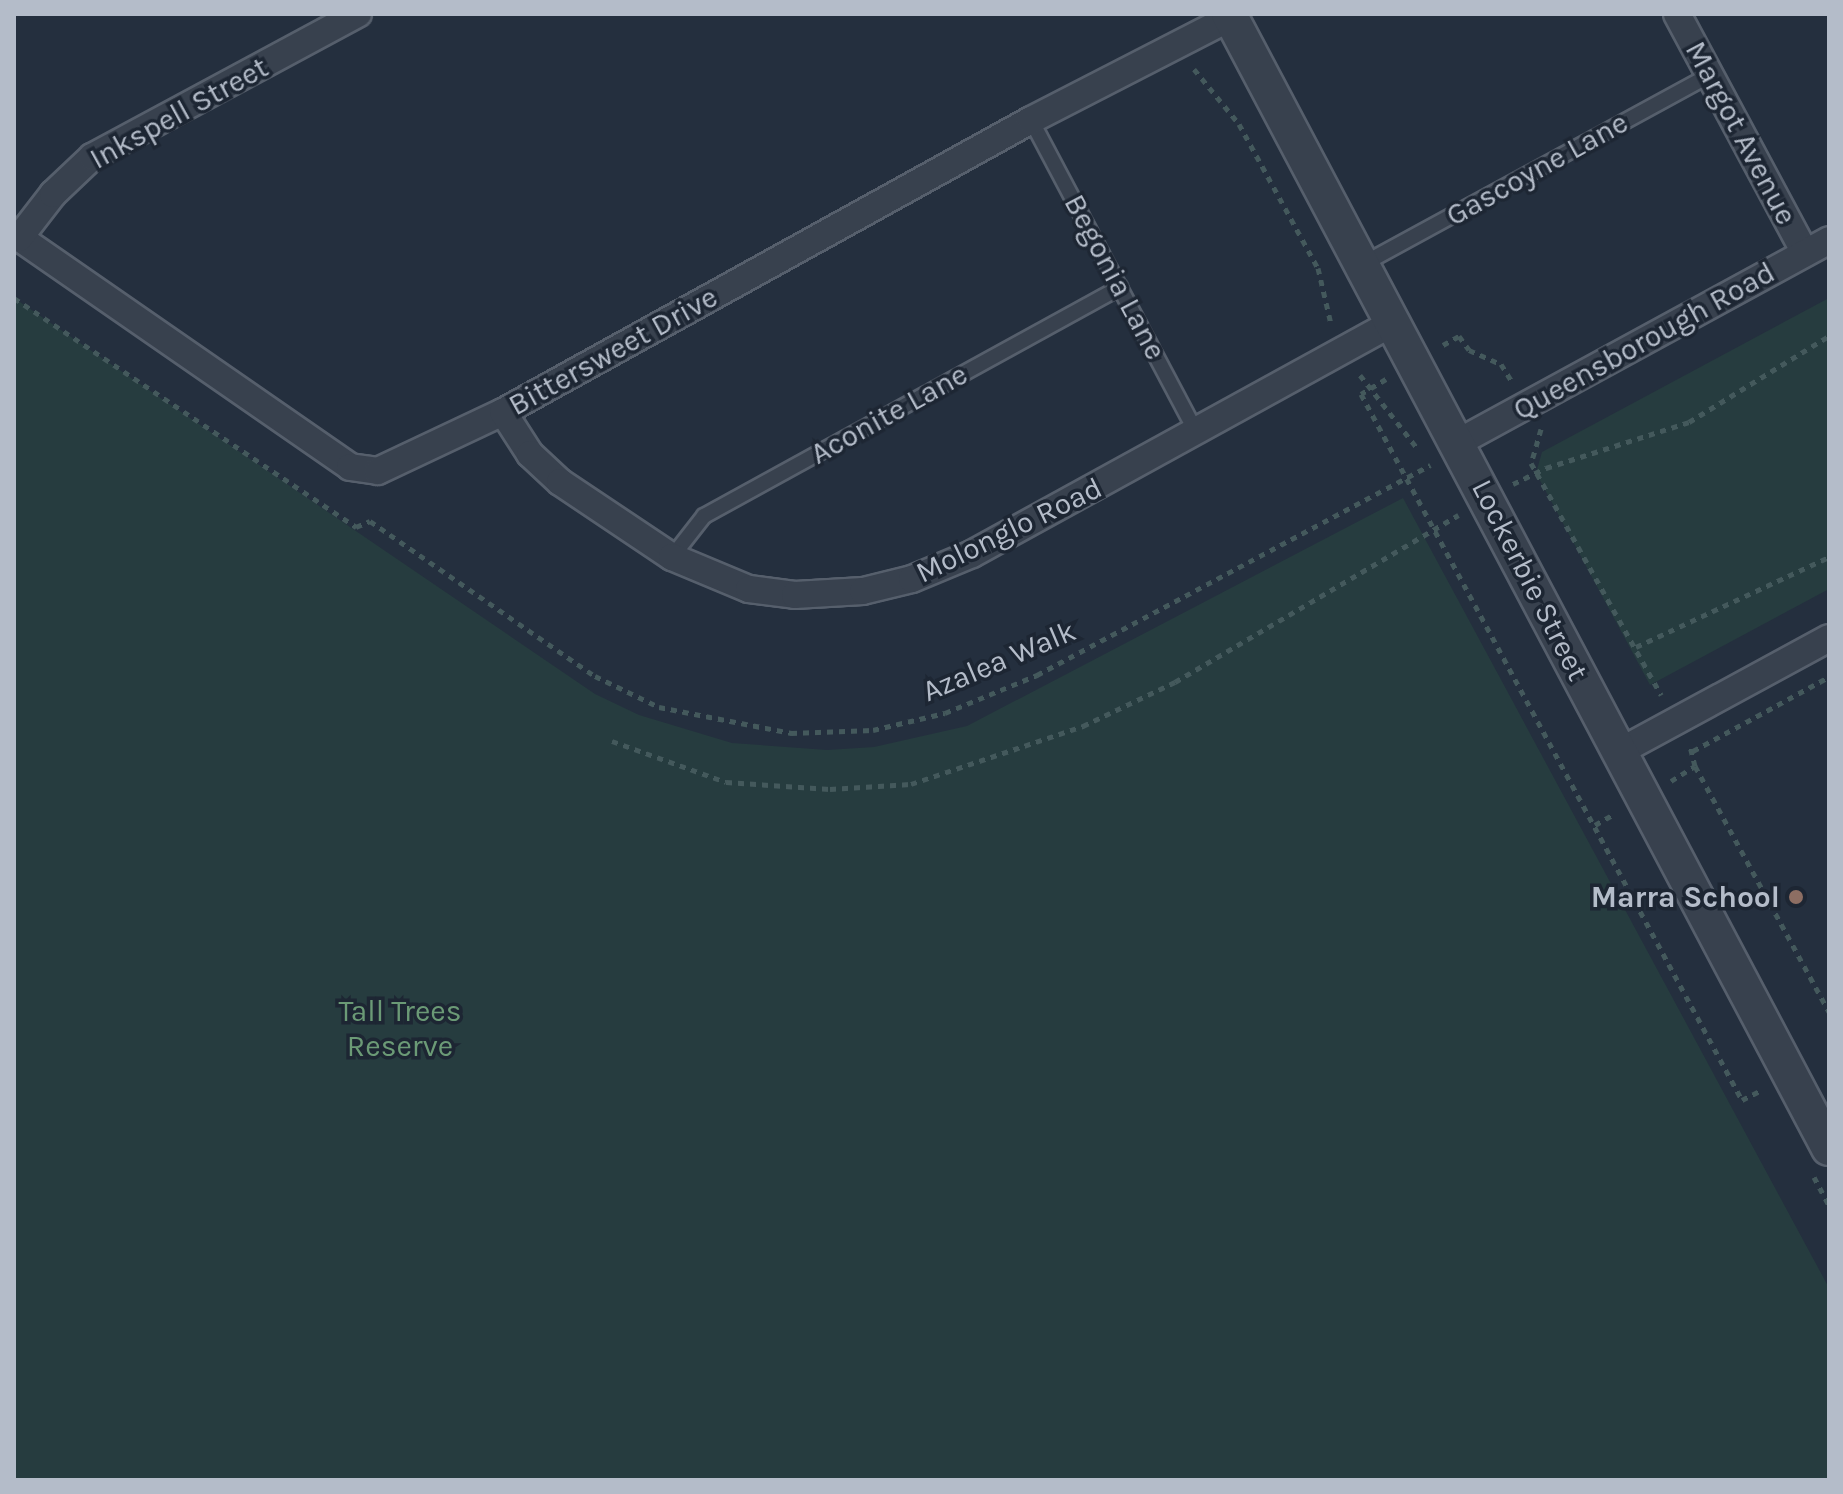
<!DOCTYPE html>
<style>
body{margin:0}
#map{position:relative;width:1843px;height:1494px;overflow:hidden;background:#242f3e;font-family:Karla,sans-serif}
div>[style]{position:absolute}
.green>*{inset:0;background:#263c3f}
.path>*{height:5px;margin-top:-2.5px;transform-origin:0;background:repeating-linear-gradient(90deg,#44595c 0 6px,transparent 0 12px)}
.roads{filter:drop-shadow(2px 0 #565f6c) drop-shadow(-2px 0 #565f6c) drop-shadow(0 2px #565f6c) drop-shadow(0 -2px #565f6c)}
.service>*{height:14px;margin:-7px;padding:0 7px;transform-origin:7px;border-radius:7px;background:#38414e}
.minor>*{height:26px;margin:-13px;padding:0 13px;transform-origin:13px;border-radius:13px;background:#38414e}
.tertiary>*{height:34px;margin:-17px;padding:0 17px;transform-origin:17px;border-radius:17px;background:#38414e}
.dots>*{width:22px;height:22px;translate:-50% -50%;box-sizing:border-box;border:4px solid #1d2633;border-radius:50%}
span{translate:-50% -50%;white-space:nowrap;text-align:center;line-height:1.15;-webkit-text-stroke:7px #1d2633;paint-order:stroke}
.street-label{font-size:30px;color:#b4bcc9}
.poi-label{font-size:30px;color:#b4bcc9;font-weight:700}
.right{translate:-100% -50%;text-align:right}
.park-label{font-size:30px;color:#6b9a76}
.frame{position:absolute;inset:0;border:16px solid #b4bcc9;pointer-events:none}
</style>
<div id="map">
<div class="green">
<div style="clip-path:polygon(14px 298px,595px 694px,639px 715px,732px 743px,827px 750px,874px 747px,967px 726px,1403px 498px,1829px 1288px,1829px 1480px,14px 1480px)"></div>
<div style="clip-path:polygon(1829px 298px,1829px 589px,1650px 685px,1536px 473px,1542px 452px)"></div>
</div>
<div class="path">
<div style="left:1194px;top:69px;width:71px;rotate:50.7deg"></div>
<div style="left:1239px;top:124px;width:164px;rotate:61.3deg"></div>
<div style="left:1318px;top:268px;width:57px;rotate:76.9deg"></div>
<div style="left:14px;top:298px;width:412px;rotate:33.8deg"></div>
<div style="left:356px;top:527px;width:15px;rotate:-23deg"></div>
<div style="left:370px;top:521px;width:273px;rotate:34.6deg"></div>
<div style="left:595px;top:676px;width:71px;rotate:25.8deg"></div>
<div style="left:659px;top:707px;width:135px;rotate:11.1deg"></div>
<div style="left:791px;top:733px;width:82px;rotate:-2.1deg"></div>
<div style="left:873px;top:730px;width:74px;rotate:-13.3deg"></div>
<div style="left:945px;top:713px;width:100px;rotate:-22.4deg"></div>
<div style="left:1037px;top:675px;width:446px;rotate:-28.1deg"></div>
<div style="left:1443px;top:345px;width:18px;rotate:-29deg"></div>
<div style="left:1459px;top:336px;width:17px;rotate:54deg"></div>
<div style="left:1469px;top:350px;width:35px;rotate:24deg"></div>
<div style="left:1501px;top:364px;width:19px;rotate:58deg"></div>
<div style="left:1360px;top:375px;width:93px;rotate:52deg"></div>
<div style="left:1386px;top:379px;width:29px;rotate:149deg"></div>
<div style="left:1361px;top:394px;width:802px;rotate:61.65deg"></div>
<div style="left:1742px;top:1100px;width:22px;rotate:-27deg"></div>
<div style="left:1541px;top:429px;width:35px;rotate:106deg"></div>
<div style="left:1531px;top:463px;width:266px;rotate:60.7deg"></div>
<div style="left:1513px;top:484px;width:37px;rotate:-26deg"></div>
<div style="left:1546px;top:468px;width:150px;rotate:-17.8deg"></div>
<div style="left:1689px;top:422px;width:164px;rotate:-31.6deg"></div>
<div style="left:1636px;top:647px;width:213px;rotate:-25deg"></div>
<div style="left:612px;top:741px;width:121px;rotate:19.8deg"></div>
<div style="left:726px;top:782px;width:104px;rotate:3.9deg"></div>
<div style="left:830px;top:789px;width:81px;rotate:-3.5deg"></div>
<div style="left:911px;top:784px;width:182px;rotate:-18.6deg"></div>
<div style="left:1083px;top:726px;width:102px;rotate:-25.6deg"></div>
<div style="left:1175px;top:682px;width:329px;rotate:-30.5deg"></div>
<div style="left:1693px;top:751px;width:155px;rotate:-28.6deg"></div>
<div style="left:1695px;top:766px;width:280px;rotate:61.4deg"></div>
<div style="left:1671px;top:781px;width:28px;rotate:-32deg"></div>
<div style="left:1695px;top:766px;width:21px;rotate:-104deg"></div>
<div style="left:1595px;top:825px;width:22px;rotate:-30deg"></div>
<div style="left:1814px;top:1177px;width:32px;rotate:62deg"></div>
</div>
<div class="roads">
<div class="service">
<div style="left:1031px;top:120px;width:355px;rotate:62.1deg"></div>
<div style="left:1365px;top:263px;width:393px;rotate:-28.6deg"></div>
<div style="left:672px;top:557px;width:52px;rotate:-52deg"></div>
<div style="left:704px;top:516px;width:475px;rotate:-28.8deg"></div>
</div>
<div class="minor">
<div style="left:1677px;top:14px;width:271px;rotate:61.8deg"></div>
<div style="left:14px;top:234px;width:409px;rotate:34.7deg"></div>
<div style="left:350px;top:467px;width:28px;rotate:8deg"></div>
<div style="left:378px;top:471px;width:138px;rotate:-25.3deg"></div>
<div style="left:503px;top:412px;width:603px;rotate:-28.94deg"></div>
<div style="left:1031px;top:120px;width:225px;rotate:-27.2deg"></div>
<div style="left:19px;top:238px;width:56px;rotate:-52.3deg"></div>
<div style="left:53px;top:194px;width:54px;rotate:-43.5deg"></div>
<div style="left:92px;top:157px;width:302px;rotate:-28.3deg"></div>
<div style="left:503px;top:412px;width:50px;rotate:57.3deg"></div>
<div style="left:530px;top:454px;width:41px;rotate:43deg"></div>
<div style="left:560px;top:482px;width:135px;rotate:33.8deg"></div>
<div style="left:672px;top:557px;width:83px;rotate:22.6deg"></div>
<div style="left:749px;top:589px;width:46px;rotate:7.4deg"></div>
<div style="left:795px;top:595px;width:68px;rotate:-3.4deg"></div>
<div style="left:863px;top:591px;width:50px;rotate:-13.8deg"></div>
<div style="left:912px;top:579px;width:65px;rotate:-22.6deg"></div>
<div style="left:972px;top:554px;width:483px;rotate:-28.8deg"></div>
<div style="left:1459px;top:442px;width:422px;rotate:-28.6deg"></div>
<div style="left:1619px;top:752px;width:239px;rotate:-28.5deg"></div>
</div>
<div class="tertiary">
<div style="left:1229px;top:14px;width:1283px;rotate:62.12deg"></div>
</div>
</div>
<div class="dots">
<div style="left:1796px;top:897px;background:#8d6e63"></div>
</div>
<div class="street-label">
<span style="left:179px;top:113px;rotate:-29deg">Inkspell Street</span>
<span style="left:1741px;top:133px;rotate:62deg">Margot Avenue</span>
<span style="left:1537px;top:169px;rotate:-29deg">Gascoyne Lane</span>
<span style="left:1115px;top:277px;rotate:62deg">Begonia Lane</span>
<span style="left:1644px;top:341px;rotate:-29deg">Queensborough Road</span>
<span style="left:613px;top:351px;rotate:-29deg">Bittersweet Drive</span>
<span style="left:889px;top:414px;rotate:-29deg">Aconite Lane</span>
<span style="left:1009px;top:530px;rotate:-26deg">Molonglo Road</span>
<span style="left:1530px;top:580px;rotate:63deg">Lockerbie Street</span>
<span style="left:999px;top:661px;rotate:-23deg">Azalea Walk</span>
</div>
<div class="poi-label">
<span class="right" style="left:1780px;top:897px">Marra School</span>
</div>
<div class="park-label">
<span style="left:400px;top:1028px">Tall Trees<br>Reserve</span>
</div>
<div class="frame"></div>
</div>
